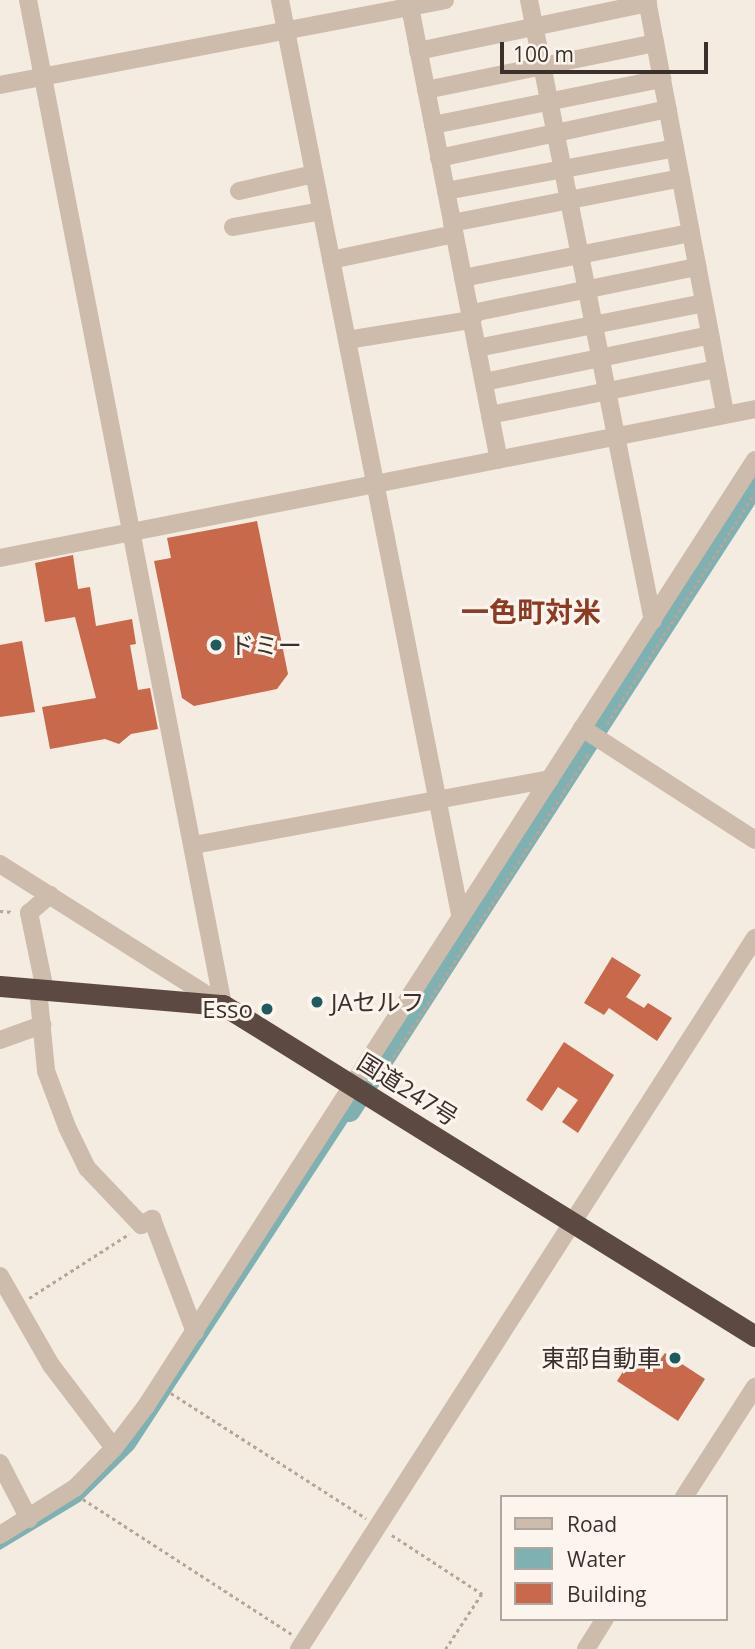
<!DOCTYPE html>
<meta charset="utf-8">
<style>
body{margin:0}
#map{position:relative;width:755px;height:1649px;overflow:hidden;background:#f4ebe1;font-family:"Open Sans","Noto Sans JP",sans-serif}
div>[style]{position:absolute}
.water>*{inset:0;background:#7fb0b2}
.river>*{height:24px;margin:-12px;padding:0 12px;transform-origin:12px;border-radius:12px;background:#7fb0b2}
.building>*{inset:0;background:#c8694b}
.path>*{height:2.5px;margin-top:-1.25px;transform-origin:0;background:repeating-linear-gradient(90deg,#b9a596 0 3.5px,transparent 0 7px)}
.minor>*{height:18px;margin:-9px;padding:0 9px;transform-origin:9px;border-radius:9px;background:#cdbbac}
.highway>*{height:21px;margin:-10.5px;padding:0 10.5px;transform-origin:10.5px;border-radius:10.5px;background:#5c4a42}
.dots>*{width:19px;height:19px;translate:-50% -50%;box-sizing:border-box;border:4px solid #fbf5ee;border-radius:50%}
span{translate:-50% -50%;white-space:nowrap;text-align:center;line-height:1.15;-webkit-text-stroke:6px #fbf5ee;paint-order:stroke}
.poi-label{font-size:24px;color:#3b302b}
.left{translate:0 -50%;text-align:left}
.right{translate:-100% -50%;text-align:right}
.street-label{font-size:24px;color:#3b302b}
.quarter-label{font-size:28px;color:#8c3b22;font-weight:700}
.legend{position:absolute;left:500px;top:1495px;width:228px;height:126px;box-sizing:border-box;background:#fbf5ee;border:2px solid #aea6a0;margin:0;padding:9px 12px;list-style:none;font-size:21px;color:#3b302b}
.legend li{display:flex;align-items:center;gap:14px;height:35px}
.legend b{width:35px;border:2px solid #aea6a0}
.scale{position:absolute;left:500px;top:42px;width:208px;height:32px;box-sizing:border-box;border:4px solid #3b302b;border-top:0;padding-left:9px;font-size:21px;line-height:24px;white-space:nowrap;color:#3b302b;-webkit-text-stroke:5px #fbf5ee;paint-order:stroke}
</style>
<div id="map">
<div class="water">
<div style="clip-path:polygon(352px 1098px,360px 1103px,134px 1449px,80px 1502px,0 1550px,0 1539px,74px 1495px)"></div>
</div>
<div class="river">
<div style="left:349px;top:1110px;width:748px;rotate:-57.12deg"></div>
</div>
<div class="building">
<div style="clip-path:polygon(257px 521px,288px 674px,277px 689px,194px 706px,182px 698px,154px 561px,171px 558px,167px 538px)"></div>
<div style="clip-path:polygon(73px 555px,78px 589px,90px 587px,96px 626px,132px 619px,136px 644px,130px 645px,138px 690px,150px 688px,158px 729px,131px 734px,119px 744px,105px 739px,50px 749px,42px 707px,96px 698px,75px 617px,45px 622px,35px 563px)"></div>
<div style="clip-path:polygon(22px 641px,35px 712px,0 717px,0 645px)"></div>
<div style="clip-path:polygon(612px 957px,641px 975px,626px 997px,644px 1008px,648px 1003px,672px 1018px,657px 1041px,609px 1008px,604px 1015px,584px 1003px)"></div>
<div style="clip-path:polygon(564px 1042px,614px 1075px,578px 1133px,562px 1122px,578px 1100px,558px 1087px,542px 1111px,526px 1100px)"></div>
<div style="clip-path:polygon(638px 1348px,659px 1361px,665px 1353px,705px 1379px,678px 1421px,617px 1381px)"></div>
</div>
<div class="path">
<div style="left:607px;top:724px;width:274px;rotate:-57.4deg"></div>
<div style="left:0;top:911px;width:14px;rotate:4deg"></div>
<div style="left:378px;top:1081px;width:392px;rotate:-57.3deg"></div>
<div style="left:29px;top:1298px;width:119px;rotate:-32.6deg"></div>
<div style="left:171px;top:1393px;width:232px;rotate:32.7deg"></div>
<div style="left:83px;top:1499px;width:249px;rotate:32.9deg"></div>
<div style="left:392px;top:1535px;width:108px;rotate:33.2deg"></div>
<div style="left:482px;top:1594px;width:66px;rotate:123.2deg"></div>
</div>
<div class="minor">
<div style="left:28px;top:0;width:1024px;rotate:79.02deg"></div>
<div style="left:280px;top:0;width:932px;rotate:78.86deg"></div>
<div style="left:529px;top:0;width:633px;rotate:78.71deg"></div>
<div style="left:647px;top:0;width:421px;rotate:79.3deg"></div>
<div style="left:410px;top:7px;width:461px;rotate:78.9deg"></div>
<div style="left:418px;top:51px;width:235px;rotate:-11.8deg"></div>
<div style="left:0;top:85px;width:453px;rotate:-10.8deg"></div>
<div style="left:426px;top:90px;width:234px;rotate:-11.6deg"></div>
<div style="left:433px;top:125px;width:234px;rotate:-11.4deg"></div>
<div style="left:439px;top:158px;width:234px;rotate:-12.1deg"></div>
<div style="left:239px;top:191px;width:77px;rotate:-12.8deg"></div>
<div style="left:446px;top:191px;width:233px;rotate:-10.6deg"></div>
<div style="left:452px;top:223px;width:233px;rotate:-11.1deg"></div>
<div style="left:233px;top:227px;width:90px;rotate:-10.2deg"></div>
<div style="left:331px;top:260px;width:126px;rotate:-11.9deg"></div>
<div style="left:463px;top:278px;width:232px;rotate:-11.2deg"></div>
<div style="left:347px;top:340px;width:126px;rotate:-9.2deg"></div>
<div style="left:471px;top:320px;width:10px;rotate:-53deg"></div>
<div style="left:477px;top:312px;width:225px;rotate:-11.6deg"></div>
<div style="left:477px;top:348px;width:231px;rotate:-11.2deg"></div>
<div style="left:484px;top:382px;width:231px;rotate:-11.7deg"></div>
<div style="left:490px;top:415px;width:231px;rotate:-11.5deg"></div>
<div style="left:0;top:558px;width:770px;rotate:-11.16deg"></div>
<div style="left:582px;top:728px;width:206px;rotate:32.9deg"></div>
<div style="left:194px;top:845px;width:362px;rotate:-10.5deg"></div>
<div style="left:0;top:864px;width:264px;rotate:32.3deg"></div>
<div style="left:38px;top:989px;width:82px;rotate:84.4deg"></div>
<div style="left:46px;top:1071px;width:60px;rotate:69.4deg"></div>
<div style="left:67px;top:1127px;width:46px;rotate:64deg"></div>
<div style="left:87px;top:1168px;width:79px;rotate:46.5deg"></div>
<div style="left:141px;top:1225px;width:13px;rotate:-29deg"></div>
<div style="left:152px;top:1219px;width:121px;rotate:69.2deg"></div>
<div style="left:45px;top:990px;width:79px;rotate:-101.7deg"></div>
<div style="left:29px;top:913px;width:28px;rotate:-41deg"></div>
<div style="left:0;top:1040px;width:45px;rotate:-19.7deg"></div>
<div style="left:0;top:1276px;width:103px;rotate:60.2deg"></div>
<div style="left:51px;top:1365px;width:104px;rotate:52.8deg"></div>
<div style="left:0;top:1463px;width:63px;rotate:62.6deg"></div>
<div style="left:684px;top:1497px;width:131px;rotate:-57.2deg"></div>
<div style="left:0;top:1535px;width:89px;rotate:-32.1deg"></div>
<div style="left:75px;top:1488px;width:56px;rotate:-45.7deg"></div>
<div style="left:114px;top:1448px;width:53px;rotate:-52.7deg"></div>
<div style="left:146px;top:1406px;width:1125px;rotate:-57.23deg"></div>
<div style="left:299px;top:1649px;width:845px;rotate:-57.33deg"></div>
<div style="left:586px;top:1649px;width:36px;rotate:-58deg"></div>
</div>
<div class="highway">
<div style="left:0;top:986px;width:224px;rotate:4.9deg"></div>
<div style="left:223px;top:1005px;width:627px;rotate:31.89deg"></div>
</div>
<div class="dots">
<div style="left:216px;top:645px;background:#1f5a5e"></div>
<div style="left:317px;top:1002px;background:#1f5a5e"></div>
<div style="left:267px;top:1009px;background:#1f5a5e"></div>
<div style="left:675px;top:1358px;background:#1f5a5e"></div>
</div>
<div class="poi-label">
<span class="left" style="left:230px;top:645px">ドミー</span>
<span class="left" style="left:331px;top:1002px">JAセルフ</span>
<span class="right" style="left:253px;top:1009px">Esso</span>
<span class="right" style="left:661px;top:1358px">東部自動車</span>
</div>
<div class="street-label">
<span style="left:408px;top:1089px;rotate:32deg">国道247号</span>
</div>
<div class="quarter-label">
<span style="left:531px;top:611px">一色町対米</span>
</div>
<ul class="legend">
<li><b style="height:9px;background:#cdbbac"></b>Road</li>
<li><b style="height:19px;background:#7fb0b2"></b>Water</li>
<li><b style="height:19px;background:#c8694b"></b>Building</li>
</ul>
<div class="scale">100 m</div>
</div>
